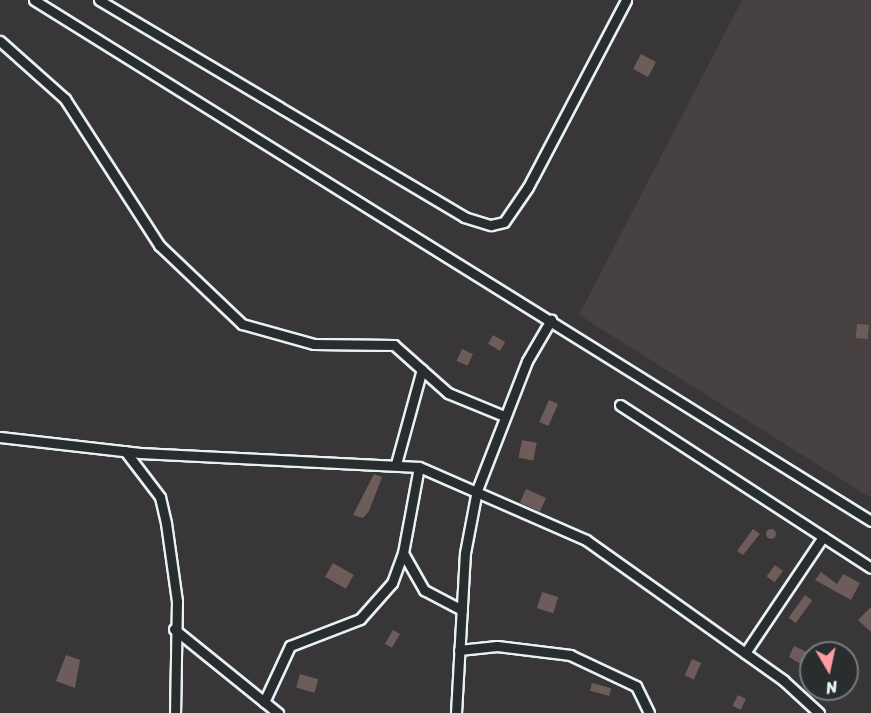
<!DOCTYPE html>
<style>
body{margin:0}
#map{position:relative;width:871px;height:713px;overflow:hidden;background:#383637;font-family:Sriracha,sans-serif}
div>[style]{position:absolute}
.built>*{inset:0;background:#484142}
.building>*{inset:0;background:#6e5c5a;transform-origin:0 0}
.round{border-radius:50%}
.roads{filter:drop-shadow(2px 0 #e8f1f8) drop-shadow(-2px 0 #e8f1f8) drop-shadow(0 2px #e8f1f8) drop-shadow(0 -2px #e8f1f8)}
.minor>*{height:9px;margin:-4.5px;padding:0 4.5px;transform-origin:4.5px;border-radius:4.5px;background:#2a2d2e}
span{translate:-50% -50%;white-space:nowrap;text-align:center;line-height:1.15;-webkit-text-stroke:4.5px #2a2d2e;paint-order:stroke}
.north{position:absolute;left:799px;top:641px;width:60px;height:60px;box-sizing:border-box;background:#2a2d2e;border:2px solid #767b7f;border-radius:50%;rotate:171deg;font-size:16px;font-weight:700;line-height:24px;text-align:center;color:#e8f1f8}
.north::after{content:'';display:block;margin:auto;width:21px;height:27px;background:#ff9aa2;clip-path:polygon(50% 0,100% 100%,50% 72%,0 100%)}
</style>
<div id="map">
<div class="built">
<div style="clip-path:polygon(742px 0,871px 0,871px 498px,579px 315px)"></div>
</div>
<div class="building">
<div style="left:641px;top:54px;width:17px;height:17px;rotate:28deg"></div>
<div style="left:857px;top:324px;width:12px;height:14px;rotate:5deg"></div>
<div style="left:493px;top:335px;width:14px;height:10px;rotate:30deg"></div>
<div style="left:462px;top:349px;width:12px;height:13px;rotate:24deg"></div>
<div style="left:549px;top:400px;width:10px;height:24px;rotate:24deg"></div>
<div style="left:522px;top:440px;width:15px;height:18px;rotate:11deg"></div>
<div style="clip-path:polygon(374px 474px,382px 477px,369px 511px,363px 518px,353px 515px)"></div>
<div style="left:526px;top:489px;width:22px;height:15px;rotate:24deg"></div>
<div style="clip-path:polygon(753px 529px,760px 534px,743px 555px,737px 551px)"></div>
<div class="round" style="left:766px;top:529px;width:10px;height:10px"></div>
<div style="left:333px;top:563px;width:24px;height:16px;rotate:30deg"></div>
<div style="left:775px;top:565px;width:10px;height:14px;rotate:37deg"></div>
<div style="clip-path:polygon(821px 572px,837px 584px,843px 574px,860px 583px,851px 600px,815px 580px)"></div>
<div style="left:542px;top:592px;width:17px;height:17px;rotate:17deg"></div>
<div style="left:805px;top:595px;width:9px;height:28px;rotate:36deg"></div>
<div style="clip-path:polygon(871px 607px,871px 632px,858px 620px)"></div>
<div style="left:393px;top:630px;width:8px;height:16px;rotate:30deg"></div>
<div style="clip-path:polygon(794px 646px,811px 654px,811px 670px,789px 657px)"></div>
<div style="clip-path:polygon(66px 655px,80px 660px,75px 688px,56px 681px)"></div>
<div style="left:692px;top:659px;width:10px;height:18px;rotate:24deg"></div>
<div style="left:300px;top:674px;width:19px;height:14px;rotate:16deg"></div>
<div style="left:592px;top:683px;width:20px;height:8px;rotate:15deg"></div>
<div style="left:738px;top:695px;width:9px;height:12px;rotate:27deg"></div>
</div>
<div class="roads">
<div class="minor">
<div style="left:34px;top:0;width:986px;rotate:31.9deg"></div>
<div style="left:99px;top:0;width:425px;rotate:30.7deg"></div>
<div style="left:464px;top:217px;width:28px;rotate:17deg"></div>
<div style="left:491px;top:225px;width:13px;rotate:-13deg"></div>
<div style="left:504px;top:222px;width:42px;rotate:-55.6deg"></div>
<div style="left:528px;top:187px;width:211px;rotate:-62.3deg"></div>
<div style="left:0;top:41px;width:87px;rotate:41.7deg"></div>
<div style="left:65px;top:99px;width:174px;rotate:57.2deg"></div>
<div style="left:159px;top:245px;width:115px;rotate:43.6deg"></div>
<div style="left:242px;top:324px;width:75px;rotate:15.5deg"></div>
<div style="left:314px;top:344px;width:80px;rotate:0.7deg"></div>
<div style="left:394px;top:345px;width:72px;rotate:41.6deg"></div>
<div style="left:448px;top:393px;width:61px;rotate:22.3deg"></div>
<div style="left:620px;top:405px;width:299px;rotate:33deg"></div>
<div style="left:0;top:437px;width:141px;rotate:6.5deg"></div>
<div style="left:140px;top:453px;width:279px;rotate:2.9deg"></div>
<div style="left:419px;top:467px;width:182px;rotate:23.6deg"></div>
<div style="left:586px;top:540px;width:242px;rotate:35.4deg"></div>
<div style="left:783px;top:680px;width:49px;rotate:42.5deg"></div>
<div style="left:125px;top:451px;width:58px;rotate:52.7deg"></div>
<div style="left:160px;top:497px;width:27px;rotate:77deg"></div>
<div style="left:166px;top:523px;width:79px;rotate:82deg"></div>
<div style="left:177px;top:601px;width:112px;rotate:91deg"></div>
<div style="left:396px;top:464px;width:98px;rotate:-74.7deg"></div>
<div style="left:403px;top:553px;width:43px;rotate:60.4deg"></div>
<div style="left:424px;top:590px;width:43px;rotate:27.8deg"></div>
<div style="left:174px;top:629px;width:134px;rotate:38.9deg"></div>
<div style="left:459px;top:650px;width:38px;rotate:-6deg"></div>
<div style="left:497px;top:646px;width:74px;rotate:7deg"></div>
<div style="left:570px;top:655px;width:73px;rotate:25.2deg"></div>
<div style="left:636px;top:686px;width:30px;rotate:64deg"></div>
<div style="left:745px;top:653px;width:140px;rotate:-56.1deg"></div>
<div style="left:264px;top:702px;width:62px;rotate:-65.1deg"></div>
<div style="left:290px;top:646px;width:75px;rotate:-21.1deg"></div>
<div style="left:360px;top:619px;width:48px;rotate:-48.4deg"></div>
<div style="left:392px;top:583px;width:32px;rotate:-70deg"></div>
<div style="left:403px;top:553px;width:87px;rotate:-79.5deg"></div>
<div style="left:456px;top:713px;width:160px;rotate:-86.8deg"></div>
<div style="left:465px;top:553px;width:64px;rotate:-79.2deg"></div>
<div style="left:477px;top:490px;width:138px;rotate:-68.8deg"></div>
<div style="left:527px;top:361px;width:48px;rotate:-59.7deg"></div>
</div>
</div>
<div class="north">N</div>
</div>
